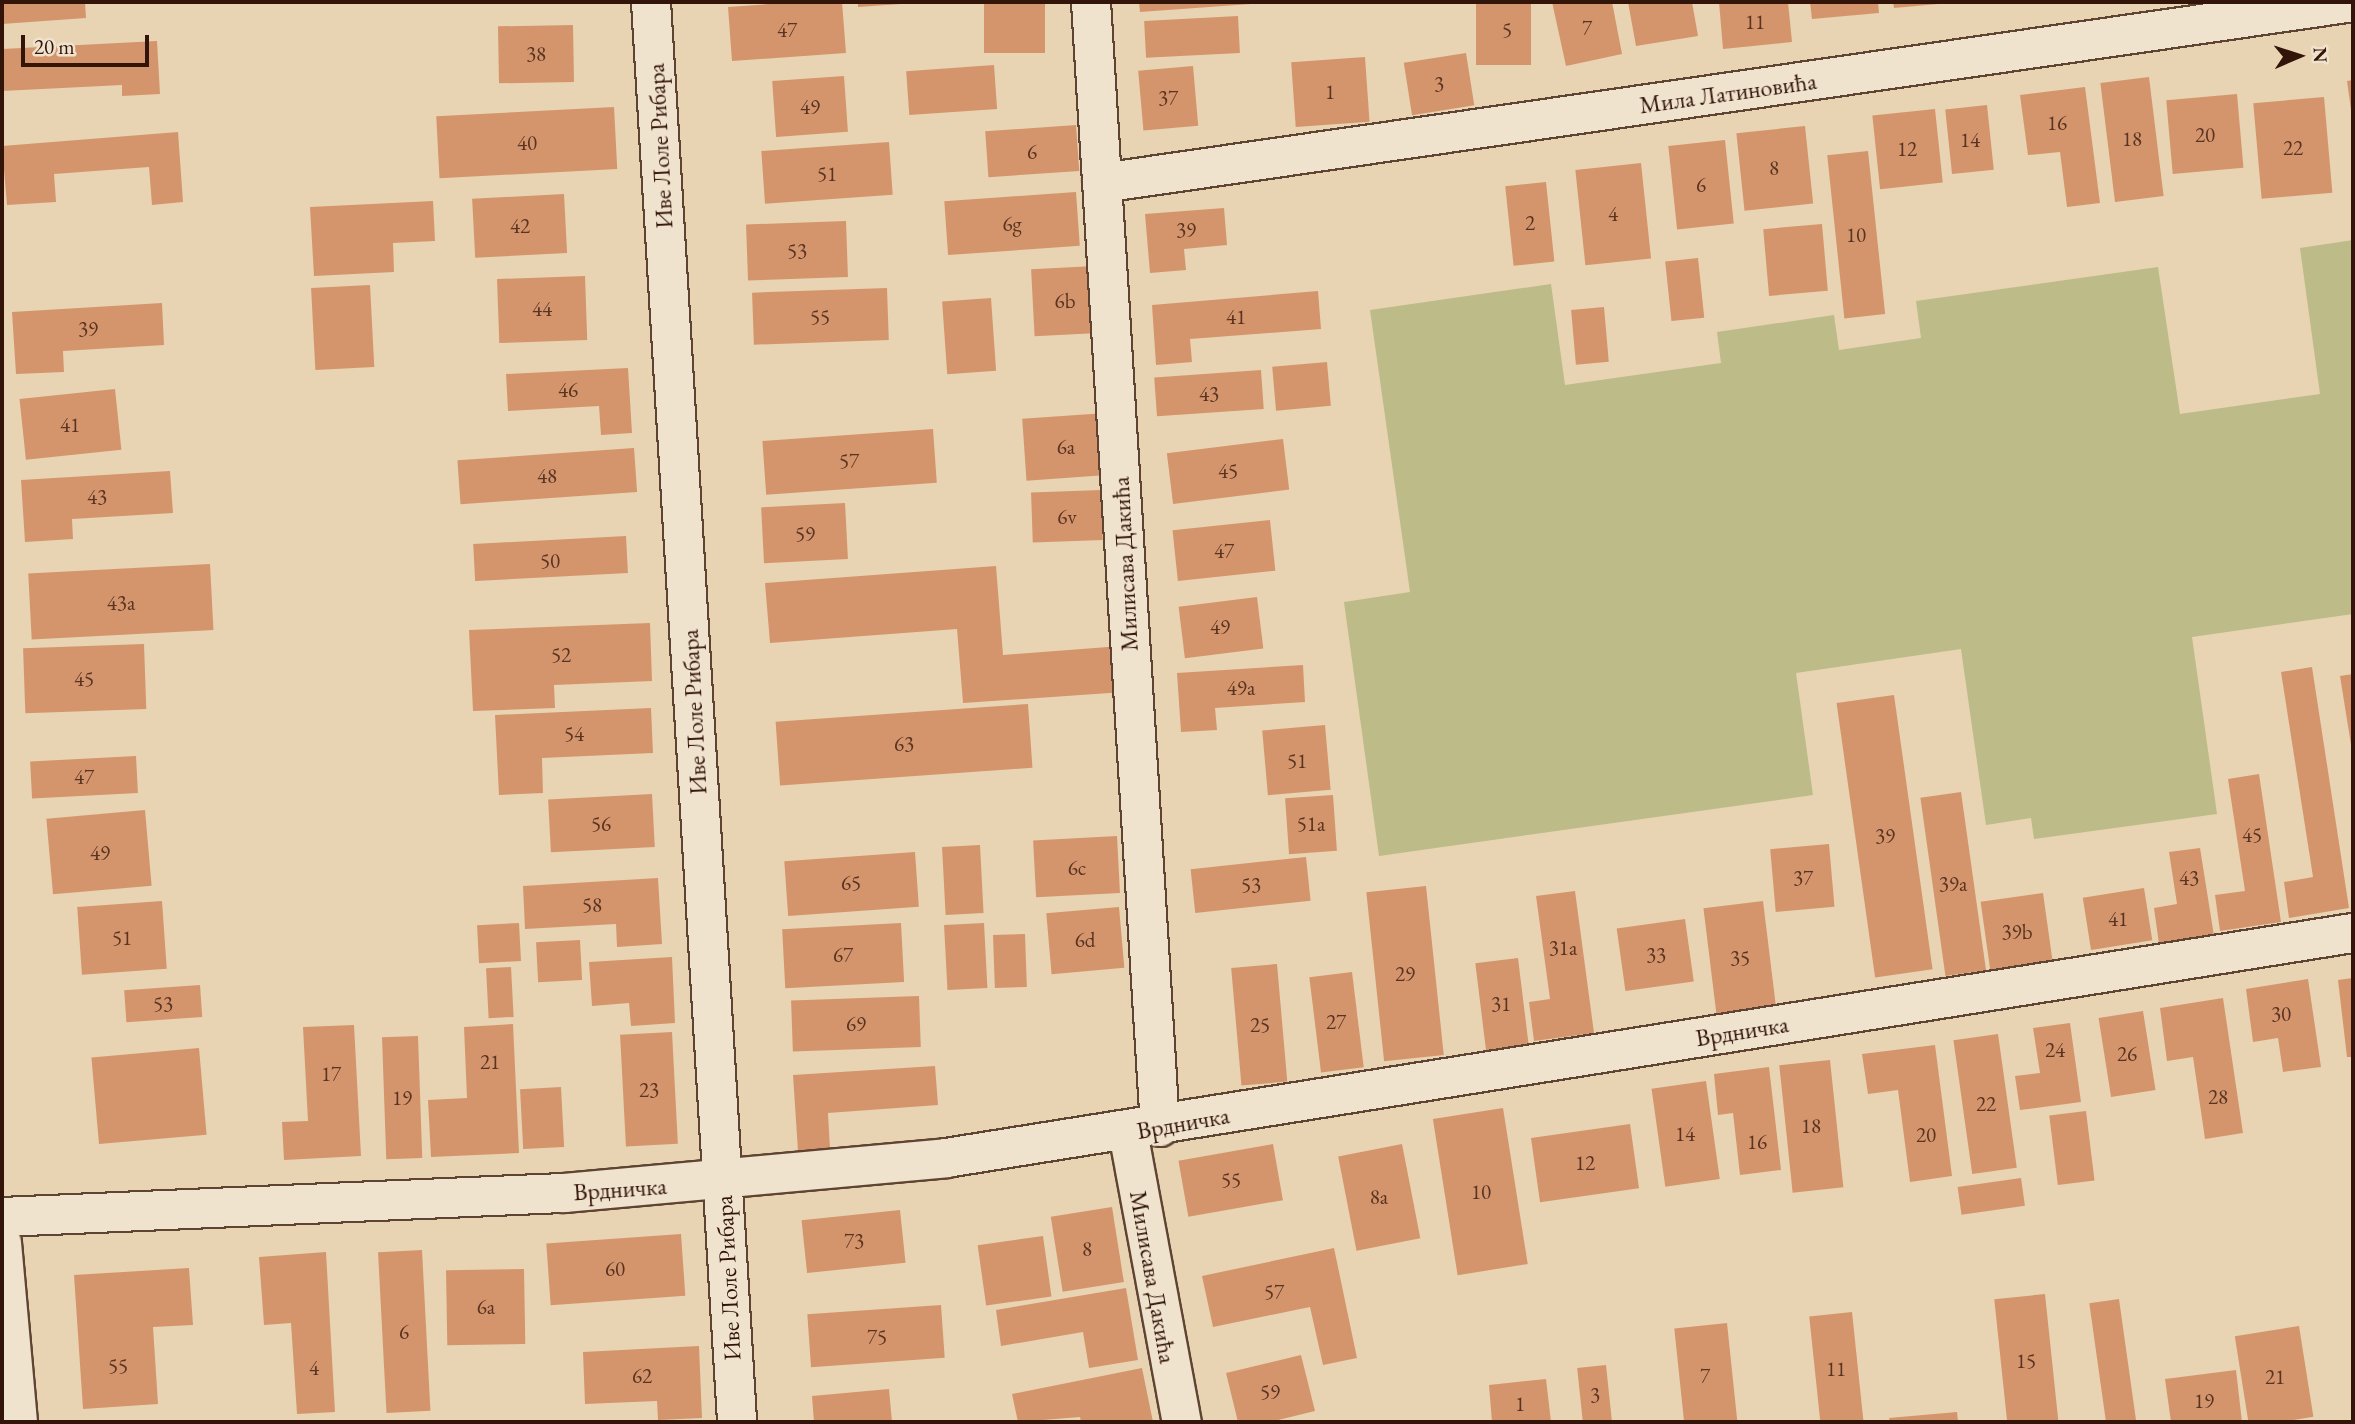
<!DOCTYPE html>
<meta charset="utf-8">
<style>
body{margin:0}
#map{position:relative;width:2355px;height:1424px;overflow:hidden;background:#e8d4b2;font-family:"EB Garamond",serif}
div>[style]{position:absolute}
.green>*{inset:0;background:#bdbb87}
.building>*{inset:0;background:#d4956d;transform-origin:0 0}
.roads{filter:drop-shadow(2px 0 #604433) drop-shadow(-2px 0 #604433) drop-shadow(0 2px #604433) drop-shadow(0 -2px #604433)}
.minor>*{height:38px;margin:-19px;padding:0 19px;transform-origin:19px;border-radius:19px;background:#f0e3cd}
span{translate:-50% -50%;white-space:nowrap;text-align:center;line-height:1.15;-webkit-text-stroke:5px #f0e3cd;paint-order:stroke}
.number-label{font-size:21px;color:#5a3422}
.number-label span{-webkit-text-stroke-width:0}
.street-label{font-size:24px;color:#321409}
.frame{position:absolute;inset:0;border:4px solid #321409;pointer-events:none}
.north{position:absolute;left:2264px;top:21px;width:70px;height:70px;-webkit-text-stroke:5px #f0e3cd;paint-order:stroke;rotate:87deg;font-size:19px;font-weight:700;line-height:28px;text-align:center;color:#321409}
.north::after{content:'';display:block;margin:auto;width:24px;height:32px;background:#321409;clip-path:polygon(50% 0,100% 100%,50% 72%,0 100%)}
.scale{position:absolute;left:21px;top:35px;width:128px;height:32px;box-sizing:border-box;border:4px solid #321409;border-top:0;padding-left:9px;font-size:21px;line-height:24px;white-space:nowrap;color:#321409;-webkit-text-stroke:5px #f0e3cd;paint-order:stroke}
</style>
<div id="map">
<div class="green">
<div style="clip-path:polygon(2353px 240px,2353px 614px,2192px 637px,2217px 814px,2034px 839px,2031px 818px,1986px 825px,1961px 649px,1796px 673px,1813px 795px,1379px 856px,1344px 602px,1410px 592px,1370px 310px,1551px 284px,1565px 385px,1721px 363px,1717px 332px,1834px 315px,1839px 350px,1921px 338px,1916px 301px,2158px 267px,2180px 414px,2320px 394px,2300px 248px)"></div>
</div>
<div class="building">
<div style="clip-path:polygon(2px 2px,85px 2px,86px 18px,2px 24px)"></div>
<div style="clip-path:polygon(799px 2px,842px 2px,846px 53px,732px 61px,728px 7px)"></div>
<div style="clip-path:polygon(858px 2px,901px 2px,901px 4px,858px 7px)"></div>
<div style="left:984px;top:2px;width:61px;height:51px"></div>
<div style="clip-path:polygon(1139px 2px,1251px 2px,1251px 4px,1140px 12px)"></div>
<div style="left:1476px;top:2px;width:55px;height:63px"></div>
<div style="clip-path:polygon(1552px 2px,1612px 2px,1622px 54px,1566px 66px)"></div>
<div style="clip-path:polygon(1628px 2px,1692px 2px,1698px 36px,1636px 46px)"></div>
<div style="clip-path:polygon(1719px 2px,1788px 2px,1792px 42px,1723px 49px)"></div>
<div style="clip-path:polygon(1810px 2px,1878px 2px,1879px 13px,1812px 19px)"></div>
<div style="clip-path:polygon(1893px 2px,1938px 2px,1938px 4px,1894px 8px)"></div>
<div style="left:1238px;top:16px;width:37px;height:94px;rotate:87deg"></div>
<div style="left:573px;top:25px;width:57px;height:75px;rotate:89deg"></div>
<div style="clip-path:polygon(157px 41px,160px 94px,122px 96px,122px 85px,2px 91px,2px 49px)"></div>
<div style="left:1466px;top:53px;width:53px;height:63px;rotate:81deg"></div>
<div style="left:1365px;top:57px;width:65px;height:74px;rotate:86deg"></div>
<div style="left:994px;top:65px;width:44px;height:88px;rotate:86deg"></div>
<div style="left:1193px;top:66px;width:60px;height:55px;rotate:85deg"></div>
<div style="left:844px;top:76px;width:56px;height:72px;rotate:86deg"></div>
<div style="left:2149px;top:77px;width:120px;height:49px;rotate:83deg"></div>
<div style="clip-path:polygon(2353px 80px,2353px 116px,2352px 117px,2347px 81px)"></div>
<div style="clip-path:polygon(2085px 87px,2100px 203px,2067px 207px,2060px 152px,2028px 155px,2020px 95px)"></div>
<div style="left:2237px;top:94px;width:74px;height:71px;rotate:85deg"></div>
<div style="left:2324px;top:97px;width:96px;height:71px;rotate:85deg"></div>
<div style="left:1987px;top:105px;width:65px;height:42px;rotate:84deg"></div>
<div style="left:614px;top:107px;width:62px;height:178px;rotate:87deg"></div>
<div style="left:1935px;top:109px;width:74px;height:63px;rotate:84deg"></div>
<div style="left:1076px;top:125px;width:46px;height:91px;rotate:86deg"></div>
<div style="left:1805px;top:126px;width:78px;height:69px;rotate:84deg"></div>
<div style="clip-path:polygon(178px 132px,183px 202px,152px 205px,149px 167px,54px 174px,56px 202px,7px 205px,2px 146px)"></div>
<div style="left:1725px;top:140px;width:84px;height:57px;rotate:84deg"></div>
<div style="left:889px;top:142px;width:53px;height:128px;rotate:86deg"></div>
<div style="left:1868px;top:151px;width:164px;height:41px;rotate:84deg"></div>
<div style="left:1641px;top:163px;width:96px;height:66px;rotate:84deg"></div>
<div style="left:1546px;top:182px;width:80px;height:41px;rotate:84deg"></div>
<div style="left:1076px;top:192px;width:54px;height:132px;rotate:86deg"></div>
<div style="left:564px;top:194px;width:59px;height:92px;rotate:87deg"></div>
<div style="clip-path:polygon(433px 201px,435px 241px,393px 243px,394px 272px,314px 276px,310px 207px)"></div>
<div style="clip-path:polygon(1224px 208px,1227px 245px,1184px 249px,1186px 270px,1150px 273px,1145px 214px)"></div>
<div style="left:846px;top:221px;width:56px;height:100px;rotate:88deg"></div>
<div style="left:1822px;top:224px;width:67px;height:59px;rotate:85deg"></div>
<div style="left:1698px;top:258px;width:60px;height:33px;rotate:84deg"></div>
<div style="left:1095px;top:266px;width:67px;height:64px;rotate:87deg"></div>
<div style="left:585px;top:276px;width:64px;height:88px;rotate:88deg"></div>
<div style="left:370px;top:285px;width:82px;height:59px;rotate:87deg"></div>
<div style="left:887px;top:288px;width:52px;height:135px;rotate:88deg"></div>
<div style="clip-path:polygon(1318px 291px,1321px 329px,1190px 339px,1192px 362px,1156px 365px,1152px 305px)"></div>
<div style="left:991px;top:298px;width:73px;height:49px;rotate:86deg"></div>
<div style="clip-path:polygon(162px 303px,164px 345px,63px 351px,64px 372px,16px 374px,12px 312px)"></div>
<div style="left:1604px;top:307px;width:55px;height:33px;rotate:85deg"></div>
<div style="left:1327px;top:362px;width:44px;height:55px;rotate:85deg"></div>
<div style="clip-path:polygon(628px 368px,632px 433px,601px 435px,599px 406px,508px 411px,506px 374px)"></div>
<div style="left:1261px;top:370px;width:39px;height:107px;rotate:86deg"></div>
<div style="left:115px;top:389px;width:61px;height:96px;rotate:84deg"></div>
<div style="left:1106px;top:413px;width:62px;height:84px;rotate:86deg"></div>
<div style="left:933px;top:429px;width:54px;height:171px;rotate:86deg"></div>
<div style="left:1283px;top:439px;width:51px;height:117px;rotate:83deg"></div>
<div style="left:634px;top:448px;width:44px;height:177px;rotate:86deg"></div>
<div style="clip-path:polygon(170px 471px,173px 513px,72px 519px,73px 539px,25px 542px,21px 480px)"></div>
<div style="left:1101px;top:490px;width:50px;height:70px;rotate:88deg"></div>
<div style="left:845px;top:503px;width:56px;height:84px;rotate:87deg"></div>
<div style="left:1270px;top:520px;width:51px;height:98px;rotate:84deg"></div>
<div style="left:626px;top:536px;width:37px;height:153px;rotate:87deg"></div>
<div style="left:210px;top:564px;width:66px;height:182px;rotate:87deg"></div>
<div style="clip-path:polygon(996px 566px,1003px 655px,1121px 646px,1124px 692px,963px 703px,957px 629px,770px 643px,765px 583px)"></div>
<div style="left:1257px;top:597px;width:52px;height:79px;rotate:83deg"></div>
<div style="clip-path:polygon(650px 623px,652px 681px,554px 685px,555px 708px,473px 711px,469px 630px)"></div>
<div style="left:144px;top:644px;width:65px;height:121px;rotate:88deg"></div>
<div style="clip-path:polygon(1303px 665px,1305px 702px,1215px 708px,1217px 730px,1181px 732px,1177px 673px)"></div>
<div style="clip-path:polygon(2312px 667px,2349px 908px,2289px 918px,2284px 882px,2313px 877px,2281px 672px)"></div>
<div style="clip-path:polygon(2353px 674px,2353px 751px,2352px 751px,2340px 676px)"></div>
<div style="left:1894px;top:695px;width:277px;height:58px;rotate:82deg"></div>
<div style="left:1028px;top:704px;width:64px;height:253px;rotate:86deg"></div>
<div style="clip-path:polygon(651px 708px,653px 753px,542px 758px,543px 793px,499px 795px,495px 715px)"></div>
<div style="left:1325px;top:725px;width:65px;height:63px;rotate:85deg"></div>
<div style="left:136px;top:756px;width:37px;height:106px;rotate:87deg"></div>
<div style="clip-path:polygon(2259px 774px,2281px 922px,2220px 931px,2215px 895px,2245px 891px,2228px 779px)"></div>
<div style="left:1961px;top:792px;width:180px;height:41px;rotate:82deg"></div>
<div style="left:652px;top:794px;width:53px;height:104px;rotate:87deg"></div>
<div style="left:1333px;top:795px;width:56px;height:48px;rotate:86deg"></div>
<div style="left:145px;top:810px;width:76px;height:99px;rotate:85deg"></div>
<div style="left:1117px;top:836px;width:57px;height:84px;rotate:87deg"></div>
<div style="left:1829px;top:844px;width:63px;height:59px;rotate:85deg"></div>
<div style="left:980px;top:845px;width:68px;height:38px;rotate:87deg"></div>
<div style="clip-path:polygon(2200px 848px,2214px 936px,2159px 944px,2154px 908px,2177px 904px,2169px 852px)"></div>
<div style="left:915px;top:852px;width:55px;height:131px;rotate:86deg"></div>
<div style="left:1306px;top:857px;width:44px;height:116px;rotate:84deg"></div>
<div style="clip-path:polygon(658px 878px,662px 944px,617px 947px,616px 924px,525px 929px,523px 886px)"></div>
<div style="left:1426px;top:886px;width:170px;height:60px;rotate:84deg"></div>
<div style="left:2144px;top:888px;width:53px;height:62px;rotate:81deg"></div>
<div style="clip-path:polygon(1575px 891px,1594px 1033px,1534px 1041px,1529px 1002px,1550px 999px,1536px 896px)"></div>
<div style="left:2043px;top:893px;width:70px;height:63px;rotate:82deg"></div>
<div style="left:162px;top:901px;width:68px;height:85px;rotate:86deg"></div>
<div style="left:1763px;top:901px;width:108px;height:60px;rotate:83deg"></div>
<div style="left:1119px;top:907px;width:61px;height:73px;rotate:85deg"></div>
<div style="left:1685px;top:919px;width:63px;height:69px;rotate:82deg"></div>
<div style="left:519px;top:923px;width:38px;height:42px;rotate:87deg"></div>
<div style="left:901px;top:923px;width:59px;height:119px;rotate:87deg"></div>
<div style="left:984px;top:923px;width:65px;height:40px;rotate:87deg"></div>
<div style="left:1025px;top:934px;width:53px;height:32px;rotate:88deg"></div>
<div style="left:580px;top:940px;width:40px;height:44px;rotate:87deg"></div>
<div style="clip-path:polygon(672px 957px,675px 1023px,631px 1026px,629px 1003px,592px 1006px,589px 962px)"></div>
<div style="left:1518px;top:958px;width:88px;height:43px;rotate:83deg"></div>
<div style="left:1277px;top:964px;width:118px;height:46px;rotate:85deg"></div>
<div style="left:511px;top:967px;width:50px;height:25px;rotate:87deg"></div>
<div style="left:1352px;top:972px;width:96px;height:43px;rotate:83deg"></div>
<div style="clip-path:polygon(2353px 978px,2353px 1057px,2347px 1057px,2338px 980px)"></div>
<div style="clip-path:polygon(2308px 979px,2321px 1067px,2283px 1072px,2278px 1038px,2253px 1042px,2246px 989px)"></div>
<div style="left:200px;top:985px;width:32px;height:76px;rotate:86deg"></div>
<div style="left:919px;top:996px;width:51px;height:128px;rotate:88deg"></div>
<div style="clip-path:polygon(2223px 998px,2243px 1133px,2205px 1139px,2193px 1057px,2167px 1061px,2160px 1008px)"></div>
<div style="left:2143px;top:1011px;width:80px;height:45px;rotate:81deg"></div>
<div style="clip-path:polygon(2070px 1023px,2081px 1102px,2020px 1110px,2015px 1076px,2040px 1073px,2033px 1028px)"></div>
<div style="clip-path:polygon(513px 1024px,519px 1153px,431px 1157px,428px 1100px,467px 1098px,464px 1027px)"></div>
<div style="clip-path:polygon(354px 1025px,361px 1156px,284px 1160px,282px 1122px,308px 1121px,303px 1027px)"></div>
<div style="left:672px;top:1032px;width:112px;height:52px;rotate:87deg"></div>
<div style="left:1998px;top:1034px;width:135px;height:45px;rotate:82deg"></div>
<div style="left:418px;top:1036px;width:122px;height:36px;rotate:88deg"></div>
<div style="clip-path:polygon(1935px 1045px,1952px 1176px,1910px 1182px,1898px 1090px,1868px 1094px,1862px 1054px)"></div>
<div style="left:199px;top:1048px;width:87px;height:108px;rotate:85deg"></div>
<div style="left:1830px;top:1060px;width:128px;height:51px;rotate:84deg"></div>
<div style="clip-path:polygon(935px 1066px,938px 1105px,828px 1113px,830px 1149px,798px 1151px,793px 1075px)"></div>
<div style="clip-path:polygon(1769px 1067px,1781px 1170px,1740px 1175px,1733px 1113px,1718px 1115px,1714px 1074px)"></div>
<div style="left:1706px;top:1081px;width:99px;height:55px;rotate:82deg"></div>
<div style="left:561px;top:1087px;width:60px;height:41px;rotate:87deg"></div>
<div style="left:1503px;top:1108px;width:158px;height:71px;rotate:81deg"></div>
<div style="left:2086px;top:1111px;width:70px;height:37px;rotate:83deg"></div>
<div style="left:1630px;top:1124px;width:65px;height:100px;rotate:82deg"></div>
<div style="left:1273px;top:1144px;width:57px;height:96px;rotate:80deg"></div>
<div style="left:1402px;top:1144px;width:96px;height:65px;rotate:79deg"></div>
<div style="left:2021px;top:1178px;width:28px;height:64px;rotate:82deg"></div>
<div style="left:1112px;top:1207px;width:76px;height:62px;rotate:81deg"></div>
<div style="left:900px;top:1210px;width:53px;height:99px;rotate:84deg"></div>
<div style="left:681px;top:1234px;width:62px;height:135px;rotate:86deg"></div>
<div style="left:1043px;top:1236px;width:61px;height:66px;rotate:82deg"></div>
<div style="clip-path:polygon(1334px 1248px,1357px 1358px,1323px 1365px,1310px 1307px,1213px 1327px,1202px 1276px)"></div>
<div style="left:422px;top:1250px;width:161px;height:44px;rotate:87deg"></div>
<div style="clip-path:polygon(326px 1252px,335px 1412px,297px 1414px,291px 1323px,264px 1325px,259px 1257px)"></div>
<div style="clip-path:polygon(189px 1268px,193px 1325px,153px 1327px,158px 1404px,83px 1409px,74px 1275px)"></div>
<div style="left:524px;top:1269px;width:75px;height:78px;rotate:89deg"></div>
<div style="clip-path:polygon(1126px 1288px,1138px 1360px,1089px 1368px,1083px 1332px,1001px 1346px,996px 1310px)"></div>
<div style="left:2045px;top:1294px;width:129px;height:51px;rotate:84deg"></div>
<div style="left:2119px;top:1299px;width:124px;height:30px;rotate:82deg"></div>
<div style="left:941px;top:1305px;width:53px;height:134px;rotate:86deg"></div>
<div style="left:1852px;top:1312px;width:111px;height:43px;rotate:84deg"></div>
<div style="left:1727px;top:1323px;width:100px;height:53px;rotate:84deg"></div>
<div style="left:2299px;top:1326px;width:92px;height:65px;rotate:81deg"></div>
<div style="clip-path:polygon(699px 1346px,702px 1418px,658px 1420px,657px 1401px,585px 1404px,583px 1352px)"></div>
<div style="clip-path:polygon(1301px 1355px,1315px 1411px,1270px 1422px,1238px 1422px,1226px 1373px)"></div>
<div style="left:1606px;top:1365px;width:57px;height:29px;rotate:84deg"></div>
<div style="clip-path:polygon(1142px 1368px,1153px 1422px,1081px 1422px,1080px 1417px,1018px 1422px,1012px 1394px)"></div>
<div style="clip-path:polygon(2236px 1370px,2242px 1422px,2171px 1422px,2165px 1379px)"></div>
<div style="clip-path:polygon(1546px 1379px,1551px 1422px,1492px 1422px,1489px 1385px)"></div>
<div style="clip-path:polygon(889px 1389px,892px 1422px,814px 1422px,812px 1396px)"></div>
<div style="clip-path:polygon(1957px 1412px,1958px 1422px,1890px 1422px,1889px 1418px)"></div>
</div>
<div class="roads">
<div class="minor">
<div style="left:651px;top:2px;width:1423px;rotate:86.53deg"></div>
<div style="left:1091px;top:2px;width:1127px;rotate:86.49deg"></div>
<div style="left:1102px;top:183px;width:1264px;rotate:-8.23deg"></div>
<div style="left:1128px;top:1132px;width:295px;rotate:79.5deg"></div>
<div style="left:2px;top:1217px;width:563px;rotate:-2.45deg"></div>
<div style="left:564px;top:1193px;width:384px;rotate:-5.2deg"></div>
<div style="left:946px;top:1158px;width:1425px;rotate:-9.09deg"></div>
<div style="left:2px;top:1243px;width:180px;rotate:84.9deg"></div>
</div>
</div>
<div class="number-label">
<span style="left:1755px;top:22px">11</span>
<span style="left:1587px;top:28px">7</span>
<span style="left:787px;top:30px">47</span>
<span style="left:1507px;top:30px">5</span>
<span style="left:536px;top:54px">38</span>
<span style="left:1439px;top:84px">3</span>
<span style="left:1330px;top:92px">1</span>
<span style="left:1168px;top:98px">37</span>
<span style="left:810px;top:107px">49</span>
<span style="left:2057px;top:123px">16</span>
<span style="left:2205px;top:135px">20</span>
<span style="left:2132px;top:139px">18</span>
<span style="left:1970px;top:140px">14</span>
<span style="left:527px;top:143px">40</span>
<span style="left:2293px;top:148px">22</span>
<span style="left:1907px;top:149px">12</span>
<span style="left:1032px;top:152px">6</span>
<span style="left:1774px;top:168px">8</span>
<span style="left:827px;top:174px">51</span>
<span style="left:1701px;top:185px">6</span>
<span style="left:1613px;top:214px">4</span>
<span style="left:1530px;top:223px">2</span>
<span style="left:1012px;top:224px">6g</span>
<span style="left:520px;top:226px">42</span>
<span style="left:1186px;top:230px">39</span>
<span style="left:1856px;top:235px">10</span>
<span style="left:797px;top:251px">53</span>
<span style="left:1065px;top:301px">6b</span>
<span style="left:542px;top:309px">44</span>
<span style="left:820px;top:317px">55</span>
<span style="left:1236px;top:317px">41</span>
<span style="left:88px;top:329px">39</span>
<span style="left:568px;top:390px">46</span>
<span style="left:1209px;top:394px">43</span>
<span style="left:70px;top:425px">41</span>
<span style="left:1066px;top:447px">6a</span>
<span style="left:849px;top:461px">57</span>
<span style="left:1228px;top:471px">45</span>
<span style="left:547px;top:476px">48</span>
<span style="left:97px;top:497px">43</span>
<span style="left:1067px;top:517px">6v</span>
<span style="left:805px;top:534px">59</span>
<span style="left:1224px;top:551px">47</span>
<span style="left:550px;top:561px">50</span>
<span style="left:121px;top:603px">43a</span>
<span style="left:1220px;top:627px">49</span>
<span style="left:561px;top:655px">52</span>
<span style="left:84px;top:679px">45</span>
<span style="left:1241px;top:688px">49a</span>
<span style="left:574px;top:734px">54</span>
<span style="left:904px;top:744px">63</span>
<span style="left:1297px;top:761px">51</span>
<span style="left:84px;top:777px">47</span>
<span style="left:601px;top:824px">56</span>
<span style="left:1311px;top:824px">51a</span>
<span style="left:2252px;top:835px">45</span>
<span style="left:1885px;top:836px">39</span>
<span style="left:100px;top:853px">49</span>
<span style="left:1077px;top:868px">6c</span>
<span style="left:1803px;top:878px">37</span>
<span style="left:2189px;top:878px">43</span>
<span style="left:851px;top:883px">65</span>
<span style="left:1953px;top:884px">39a</span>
<span style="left:1251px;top:885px">53</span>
<span style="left:592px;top:905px">58</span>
<span style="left:2118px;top:919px">41</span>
<span style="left:2017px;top:932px">39b</span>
<span style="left:122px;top:938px">51</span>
<span style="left:1085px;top:940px">6d</span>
<span style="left:1563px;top:948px">31a</span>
<span style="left:843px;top:955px">67</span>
<span style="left:1656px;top:955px">33</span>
<span style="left:1740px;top:958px">35</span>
<span style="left:1405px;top:974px">29</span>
<span style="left:163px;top:1004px">53</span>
<span style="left:1501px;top:1004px">31</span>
<span style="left:2281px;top:1014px">30</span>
<span style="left:1336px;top:1022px">27</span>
<span style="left:856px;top:1024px">69</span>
<span style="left:1260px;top:1025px">25</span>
<span style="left:2055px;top:1050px">24</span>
<span style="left:2127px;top:1054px">26</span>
<span style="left:490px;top:1062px">21</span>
<span style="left:331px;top:1074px">17</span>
<span style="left:649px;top:1090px">23</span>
<span style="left:2218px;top:1097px">28</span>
<span style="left:402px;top:1098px">19</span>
<span style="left:1986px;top:1104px">22</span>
<span style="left:1811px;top:1126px">18</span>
<span style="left:1685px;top:1134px">14</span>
<span style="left:1926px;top:1135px">20</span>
<span style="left:1757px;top:1142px">16</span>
<span style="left:1585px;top:1163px">12</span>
<span style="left:1231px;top:1180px">55</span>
<span style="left:1481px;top:1192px">10</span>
<span style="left:1379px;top:1197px">8a</span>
<span style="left:854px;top:1241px">73</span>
<span style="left:1087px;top:1249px">8</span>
<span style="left:615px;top:1269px">60</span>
<span style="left:1274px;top:1292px">57</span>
<span style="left:486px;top:1307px">6a</span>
<span style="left:404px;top:1332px">6</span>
<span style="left:877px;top:1337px">75</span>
<span style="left:2026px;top:1361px">15</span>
<span style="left:118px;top:1366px">55</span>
<span style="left:314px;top:1368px">4</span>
<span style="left:1836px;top:1369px">11</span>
<span style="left:642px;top:1376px">62</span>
<span style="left:1705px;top:1376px">7</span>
<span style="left:2275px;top:1377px">21</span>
<span style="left:1270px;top:1392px">59</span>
<span style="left:1595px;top:1395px">3</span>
<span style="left:2204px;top:1401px">19</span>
<span style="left:1520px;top:1404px">1</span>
</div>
<div class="street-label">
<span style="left:1728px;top:93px;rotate:-8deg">Мила Латиновића</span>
<span style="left:660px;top:146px;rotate:-93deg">Иве Лоле Рибара</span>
<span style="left:1125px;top:564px;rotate:-93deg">Милисава Дакића</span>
<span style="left:694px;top:712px;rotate:-93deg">Иве Лоле Рибара</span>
<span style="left:1742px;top:1031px;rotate:-9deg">Врдничка</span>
<span style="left:1183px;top:1123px;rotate:-10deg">Врдничка</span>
<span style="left:620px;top:1189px;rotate:-4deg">Врдничка</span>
<span style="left:1153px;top:1277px;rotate:80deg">Милисава Дакића</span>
<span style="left:728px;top:1278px;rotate:-93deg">Иве Лоле Рибара</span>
</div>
<div class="frame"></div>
<div class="north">N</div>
<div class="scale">20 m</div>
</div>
